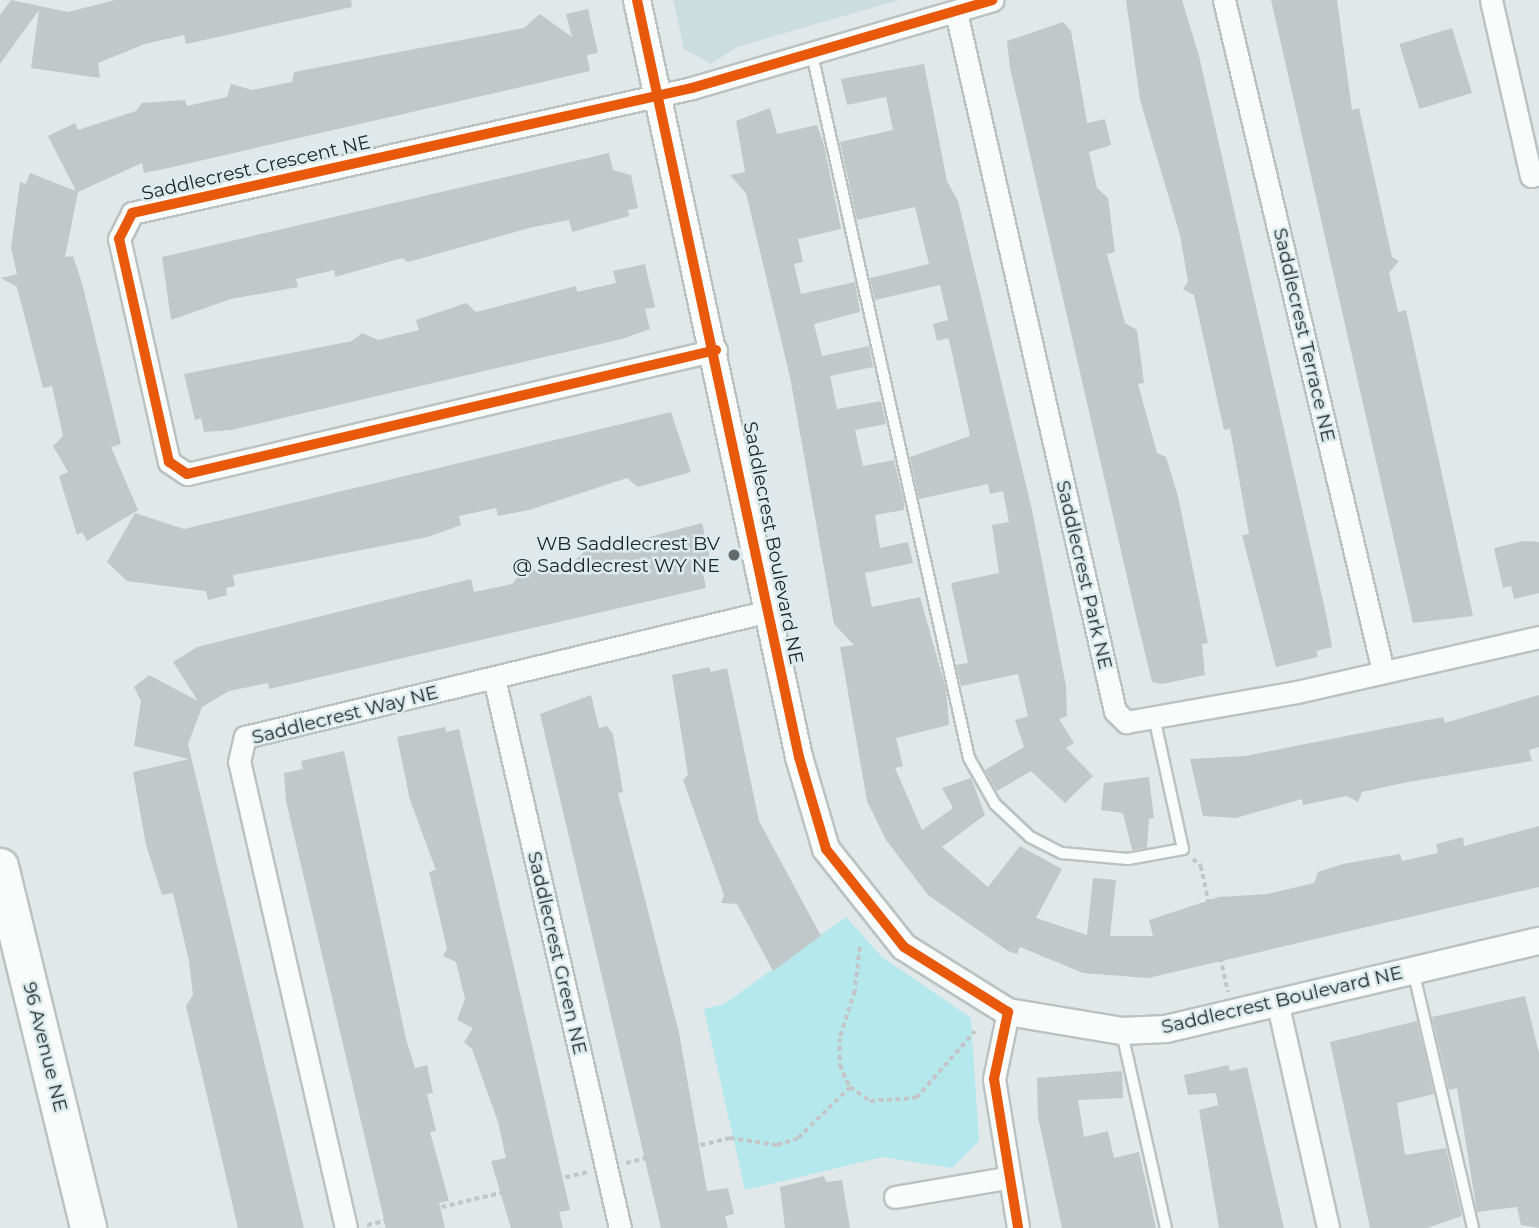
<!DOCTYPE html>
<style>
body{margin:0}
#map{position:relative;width:1539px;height:1228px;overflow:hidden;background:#e0e8e9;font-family:Montserrat,sans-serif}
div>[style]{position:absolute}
.built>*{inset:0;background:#ccddde}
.green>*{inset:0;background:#b5e8ec}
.building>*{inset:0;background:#c1c8c9;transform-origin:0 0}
.path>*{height:3.5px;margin-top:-1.75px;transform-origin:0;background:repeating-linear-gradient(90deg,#c3c5c6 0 5px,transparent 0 8.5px)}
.roads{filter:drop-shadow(2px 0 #bbc2c2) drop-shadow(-2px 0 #bbc2c2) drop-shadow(0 2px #bbc2c2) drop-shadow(0 -2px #bbc2c2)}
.service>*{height:10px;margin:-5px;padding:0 5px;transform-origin:5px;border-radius:5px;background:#fafcfc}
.minor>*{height:21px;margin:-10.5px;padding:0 10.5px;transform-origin:10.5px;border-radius:10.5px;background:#fafcfc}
.tertiary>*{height:26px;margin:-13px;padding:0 13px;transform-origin:13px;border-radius:13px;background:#fafcfc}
.primary>*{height:35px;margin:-17.5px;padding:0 17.5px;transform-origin:17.5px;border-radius:17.5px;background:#fafcfc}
.cycleway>*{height:10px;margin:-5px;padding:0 5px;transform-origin:5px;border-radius:5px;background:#e8590c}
.dots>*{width:19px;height:19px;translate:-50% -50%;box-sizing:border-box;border:4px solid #dceced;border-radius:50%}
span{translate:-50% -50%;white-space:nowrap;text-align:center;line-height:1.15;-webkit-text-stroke:5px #dceced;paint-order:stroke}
.street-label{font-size:19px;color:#212728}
.poi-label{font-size:19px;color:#212728}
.right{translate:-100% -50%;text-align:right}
</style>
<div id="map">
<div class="built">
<div style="clip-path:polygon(673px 0,899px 0,737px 47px,711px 64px,684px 49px)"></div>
</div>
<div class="green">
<div style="clip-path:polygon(846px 917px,882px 957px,971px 1018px,979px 1141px,952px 1168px,883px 1157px,745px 1190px,704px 1009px,724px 1004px)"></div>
</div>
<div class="building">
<div style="clip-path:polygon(11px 0,68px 12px,115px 0,351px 0,352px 7px,186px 44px,184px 35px,145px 44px,98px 63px,100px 78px,31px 68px,39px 10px,0 64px,0 15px)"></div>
<div style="clip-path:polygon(1126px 0,1182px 0,1199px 56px,1326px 614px,1332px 647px,1316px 651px,1318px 657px,1276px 667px,1242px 535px,1249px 534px,1230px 429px,1224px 430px,1194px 295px,1183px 289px,1188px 282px,1180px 235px,1140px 100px)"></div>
<div style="clip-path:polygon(1271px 0,1337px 0,1352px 110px,1359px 108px,1392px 257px,1399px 261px,1389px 273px,1398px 312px,1406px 310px,1473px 616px,1413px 623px)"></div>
<div style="clip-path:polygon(588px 9px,598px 53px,587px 55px,590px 71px,173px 167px,144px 173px,142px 163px,78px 192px,65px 257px,73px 256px,82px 283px,121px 444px,111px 447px,138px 510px,87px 541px,82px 532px,77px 535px,59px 476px,68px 472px,53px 446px,63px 436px,52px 386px,43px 388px,17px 287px,1px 278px,17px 274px,11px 248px,20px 182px,26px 184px,30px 173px,76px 191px,48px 136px,75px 123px,78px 130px,136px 111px,142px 103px,185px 100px,187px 106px,227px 97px,231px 84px,252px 90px,292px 82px,294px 72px,524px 28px,540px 14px,572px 37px,566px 14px)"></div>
<div style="clip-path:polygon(1063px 22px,1071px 31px,1087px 123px,1105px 119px,1111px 145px,1089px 152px,1097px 188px,1108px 198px,1115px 252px,1107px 254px,1125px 323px,1137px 330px,1144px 383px,1138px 384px,1157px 453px,1166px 457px,1178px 496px,1208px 643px,1202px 644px,1205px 675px,1162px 684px,1152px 682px,1136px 616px,1010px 68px,1007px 41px)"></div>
<div style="left:1452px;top:28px;width:68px;height:55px;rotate:73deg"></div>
<div style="clip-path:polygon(924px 64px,947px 181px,958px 201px,1032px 510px,1066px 686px,1067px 716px,1059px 719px,1074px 743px,1066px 748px,1093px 776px,1065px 803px,1031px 771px,997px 791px,985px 770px,1024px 747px,1015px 720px,1028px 716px,1018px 674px,961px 686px,956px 665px,968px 663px,951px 583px,999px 573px,992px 525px,1009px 522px,1003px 491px,990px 494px,988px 484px,919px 499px,910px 457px,970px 436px,950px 344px,948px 338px,937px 341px,933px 324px,948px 320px,940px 285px,875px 300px,870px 278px,929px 264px,915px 207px,857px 220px,840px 142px,893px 130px,886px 97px,847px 105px,841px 79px)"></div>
<div style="clip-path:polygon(770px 108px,777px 134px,817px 125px,824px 145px,841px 229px,798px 239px,803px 262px,794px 264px,801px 294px,855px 282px,860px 312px,814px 324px,822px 356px,869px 346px,873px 367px,830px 376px,837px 409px,881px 401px,886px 424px,855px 430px,863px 466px,894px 460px,904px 502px,904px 510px,875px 515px,880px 548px,908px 542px,913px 563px,865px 573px,872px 607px,920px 597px,946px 689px,949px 725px,896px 738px,903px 766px,895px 768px,922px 830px,953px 808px,942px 788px,971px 778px,985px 815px,942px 847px,988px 887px,1020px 846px,1062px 869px,1036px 918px,1087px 935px,1093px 878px,1116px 880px,1110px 936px,1153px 936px,1149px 920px,1219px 897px,1267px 894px,1314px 883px,1318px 872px,1343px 864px,1400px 854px,1402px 861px,1438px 853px,1436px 844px,1463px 837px,1464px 846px,1539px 826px,1539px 887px,1148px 978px,1083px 973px,1020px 947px,1017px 954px,1008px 951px,928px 895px,886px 840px,867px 801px,840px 647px,854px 645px,834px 624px,790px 377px,746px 193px,730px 175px,745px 172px,736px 121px)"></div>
<div style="clip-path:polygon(609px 153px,613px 170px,631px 175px,638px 208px,628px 210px,629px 216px,572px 232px,569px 220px,533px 227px,408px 262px,402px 258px,335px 277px,334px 270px,296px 279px,298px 287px,231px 299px,171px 320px,162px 257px)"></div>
<div style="clip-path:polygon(645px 264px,655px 307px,645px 309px,650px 329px,622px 339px,231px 430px,204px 432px,201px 418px,195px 420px,184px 374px,352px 341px,362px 333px,378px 340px,419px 330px,416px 320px,466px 303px,476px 312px,576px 286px,577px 292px,616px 283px,613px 271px)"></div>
<div style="clip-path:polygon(671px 412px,691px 472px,638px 487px,627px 478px,529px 510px,498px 516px,496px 508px,459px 516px,461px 525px,428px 537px,233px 575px,235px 586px,226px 588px,227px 595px,208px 600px,206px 591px,127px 581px,107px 562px,135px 513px,184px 529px)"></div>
<div style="clip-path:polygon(702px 523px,712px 567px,702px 569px,706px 588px,269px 689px,268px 683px,229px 691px,202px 707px,188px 744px,304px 1228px,238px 1228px,186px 1006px,193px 995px,189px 961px,173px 893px,162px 895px,146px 845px,133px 772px,189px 759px,134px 746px,141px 701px,134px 687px,149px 675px,198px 701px,173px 662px,197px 647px,471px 579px,474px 592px,512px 584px,521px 573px,574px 561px,589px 547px,596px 551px,613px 541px,619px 545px)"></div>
<div style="clip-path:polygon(1523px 541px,1539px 542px,1539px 593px,1514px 599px,1511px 586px,1503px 588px,1494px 548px)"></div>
<div style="clip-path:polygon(709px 667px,711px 672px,727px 668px,759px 821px,821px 936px,773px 971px,737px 904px,721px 903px,724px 895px,683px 780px,688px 775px,672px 675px)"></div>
<div style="clip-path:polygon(591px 695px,599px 728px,607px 726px,613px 734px,623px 792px,618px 793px,679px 1033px,707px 1191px,728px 1188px,734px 1214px,725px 1216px,728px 1228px,661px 1228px,540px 714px)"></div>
<div style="clip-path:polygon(1539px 695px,1539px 747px,1529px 750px,1532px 761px,1403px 783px,1362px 792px,1358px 802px,1347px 796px,1303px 805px,1302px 799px,1236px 818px,1203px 816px,1190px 759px,1245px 756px,1443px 717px,1445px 723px)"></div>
<div style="clip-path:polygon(445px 727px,446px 732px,459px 729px,570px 1210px,559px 1212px,563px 1228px,511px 1228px,491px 1161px,506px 1158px,498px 1122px,472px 1049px,464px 1042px,473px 1028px,457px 1020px,465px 999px,456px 962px,443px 956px,447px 949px,429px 872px,436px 870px,410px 800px,397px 737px)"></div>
<div style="clip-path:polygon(344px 751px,406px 1039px,415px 1068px,427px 1065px,433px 1093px,427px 1094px,436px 1131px,430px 1132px,449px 1201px,439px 1203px,445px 1228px,386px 1228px,286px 801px,284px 773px,303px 769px,301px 761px)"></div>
<div style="clip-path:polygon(1149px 777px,1154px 818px,1149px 819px,1147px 848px,1132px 850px,1123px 813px,1101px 810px,1104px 783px)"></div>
<div style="clip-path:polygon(1525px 996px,1539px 1053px,1539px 1228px,1521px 1225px,1517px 1207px,1477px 1212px,1457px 1088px,1449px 1090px,1432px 1017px)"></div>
<div style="clip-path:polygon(1417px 1021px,1434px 1094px,1397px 1103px,1405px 1155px,1446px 1148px,1462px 1216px,1427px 1228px,1370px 1228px,1330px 1042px)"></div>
<div style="clip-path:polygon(1228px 1065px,1230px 1071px,1247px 1067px,1284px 1228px,1219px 1228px,1199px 1110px,1218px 1105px,1216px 1093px,1188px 1095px,1184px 1075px)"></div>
<div style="clip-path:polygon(1122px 1071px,1123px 1098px,1078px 1100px,1084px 1137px,1108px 1131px,1114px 1158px,1139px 1152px,1156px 1228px,1062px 1228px,1038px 1117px,1037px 1078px)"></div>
<div style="clip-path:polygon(824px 1176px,826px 1182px,842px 1180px,850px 1228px,785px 1228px,780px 1187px)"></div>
</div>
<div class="path">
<div style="left:1193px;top:859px;width:11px;rotate:41deg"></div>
<div style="left:1201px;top:866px;width:129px;rotate:77.9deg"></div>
<div style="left:860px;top:947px;width:44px;rotate:96.5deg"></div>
<div style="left:855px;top:991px;width:49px;rotate:107.7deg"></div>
<div style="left:840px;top:1038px;width:27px;rotate:90deg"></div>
<div style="left:840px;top:1065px;width:24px;rotate:66deg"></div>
<div style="left:850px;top:1087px;width:24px;rotate:35deg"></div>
<div style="left:870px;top:1101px;width:46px;rotate:-3.7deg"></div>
<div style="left:916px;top:1098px;width:89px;rotate:-48.6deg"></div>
<div style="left:626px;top:1163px;width:107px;rotate:-13.5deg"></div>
<div style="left:730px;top:1138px;width:48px;rotate:8.5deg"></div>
<div style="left:777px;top:1145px;width:22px;rotate:-18deg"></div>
<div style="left:798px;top:1138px;width:73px;rotate:-44.4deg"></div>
<div style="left:367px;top:1225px;width:227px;rotate:-13.5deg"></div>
</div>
<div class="roads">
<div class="service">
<div style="left:812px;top:54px;width:721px;rotate:77.43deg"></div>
<div style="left:969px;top:758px;width:53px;rotate:60.5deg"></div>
<div style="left:995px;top:804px;width:48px;rotate:43.3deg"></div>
<div style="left:1030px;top:837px;width:36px;rotate:27deg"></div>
<div style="left:1062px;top:853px;width:66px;rotate:5.2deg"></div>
<div style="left:1128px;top:859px;width:56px;rotate:-10.3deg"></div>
<div style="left:1183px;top:849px;width:135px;rotate:-102.4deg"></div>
<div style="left:1413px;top:970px;width:265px;rotate:76.9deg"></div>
<div style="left:1122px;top:1033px;width:200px;rotate:77.3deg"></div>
</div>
<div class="minor">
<div style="left:1224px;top:0;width:690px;rotate:76.67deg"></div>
<div style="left:1491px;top:0;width:180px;rotate:77.2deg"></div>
<div style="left:1531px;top:176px;width:8px;rotate:-14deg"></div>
<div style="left:956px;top:12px;width:717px;rotate:77.19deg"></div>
<div style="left:1115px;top:711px;width:16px;rotate:45deg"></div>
<div style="left:1126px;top:722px;width:174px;rotate:-10deg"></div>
<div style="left:1297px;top:692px;width:248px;rotate:-12.8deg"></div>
<div style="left:716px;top:350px;width:543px;rotate:166.81deg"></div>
<div style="left:187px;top:474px;width:22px;rotate:-146deg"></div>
<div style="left:169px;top:462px;width:229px;rotate:-102.6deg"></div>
<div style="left:119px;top:239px;width:29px;rotate:-63deg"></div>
<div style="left:132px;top:213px;width:574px;rotate:-12.58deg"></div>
<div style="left:692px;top:88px;width:313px;rotate:-16.3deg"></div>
<div style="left:494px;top:678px;width:564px;rotate:77.1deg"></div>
<div style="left:1277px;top:1001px;width:233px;rotate:77.3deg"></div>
<div style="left:1008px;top:1012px;width:68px;rotate:101.8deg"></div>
<div style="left:994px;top:1079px;width:151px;rotate:80.8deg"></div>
<div style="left:895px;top:1197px;width:113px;rotate:-9.7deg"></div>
<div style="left:346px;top:1228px;width:478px;rotate:-102.9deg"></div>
<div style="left:239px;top:762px;width:26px;rotate:-77deg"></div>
<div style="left:245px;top:737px;width:539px;rotate:-13.52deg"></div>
</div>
<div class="tertiary">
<div style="left:637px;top:0;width:774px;rotate:77.92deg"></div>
<div style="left:799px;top:757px;width:96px;rotate:73.6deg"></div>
<div style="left:826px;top:849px;width:125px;rotate:51.5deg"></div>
<div style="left:904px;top:947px;width:123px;rotate:32deg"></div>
<div style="left:1008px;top:1012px;width:116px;rotate:9.5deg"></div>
<div style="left:1122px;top:1031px;width:44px;rotate:-2.6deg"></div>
<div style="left:1166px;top:1029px;width:383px;rotate:-13.3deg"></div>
</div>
<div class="primary">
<div style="left:0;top:866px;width:373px;rotate:76.3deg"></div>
</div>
</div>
<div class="cycleway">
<div style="left:637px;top:0;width:774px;rotate:77.92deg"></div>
<div style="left:799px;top:757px;width:96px;rotate:73.6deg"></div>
<div style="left:826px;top:849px;width:125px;rotate:51.5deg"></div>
<div style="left:904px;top:947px;width:123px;rotate:32deg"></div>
<div style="left:1008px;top:1012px;width:68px;rotate:101.8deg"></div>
<div style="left:994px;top:1079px;width:151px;rotate:80.8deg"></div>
<div style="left:716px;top:350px;width:543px;rotate:166.81deg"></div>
<div style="left:187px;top:474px;width:22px;rotate:-146deg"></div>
<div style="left:169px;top:462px;width:229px;rotate:-102.6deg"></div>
<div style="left:119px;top:239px;width:29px;rotate:-63deg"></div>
<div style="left:132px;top:213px;width:574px;rotate:-12.58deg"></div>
<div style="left:692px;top:88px;width:313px;rotate:-16.3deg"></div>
</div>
<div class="dots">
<div style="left:734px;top:555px;background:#646b6c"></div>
</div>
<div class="street-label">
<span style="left:256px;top:168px;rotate:-13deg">Saddlecrest Crescent NE</span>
<span style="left:1304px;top:335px;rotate:77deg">Saddlecrest Terrace NE</span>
<span style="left:773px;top:543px;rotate:79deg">Saddlecrest Boulevard NE</span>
<span style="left:1084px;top:575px;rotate:77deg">Saddlecrest Park NE</span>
<span style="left:345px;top:715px;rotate:-14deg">Saddlecrest Way NE</span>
<span style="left:557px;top:953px;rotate:77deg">Saddlecrest Green NE</span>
<span style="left:1282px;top:1000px;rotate:-13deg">Saddlecrest Boulevard NE</span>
<span style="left:45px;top:1047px;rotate:76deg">96 Avenue NE</span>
</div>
<div class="poi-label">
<span class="right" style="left:720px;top:555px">WB Saddlecrest BV<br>@ Saddlecrest WY NE</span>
</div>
</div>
